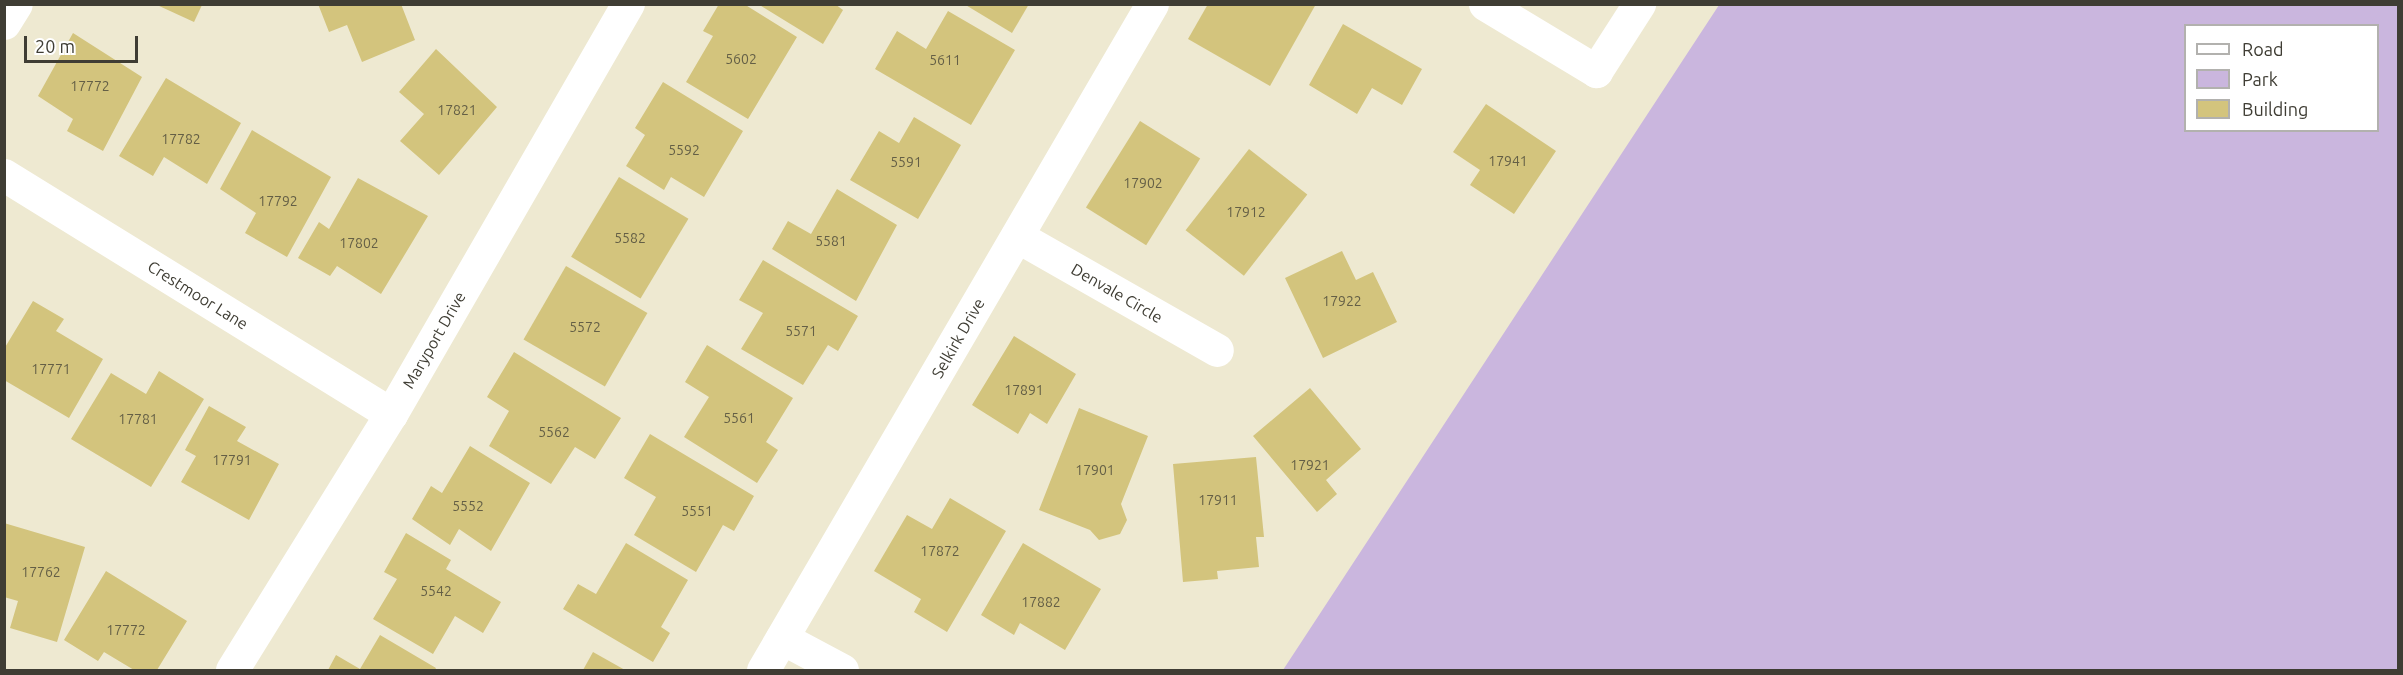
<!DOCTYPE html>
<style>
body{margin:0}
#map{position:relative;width:2403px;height:675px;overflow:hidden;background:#eee9d1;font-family:Ubuntu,sans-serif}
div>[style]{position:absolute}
.green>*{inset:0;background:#cab6de}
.building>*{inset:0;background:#d3c47d;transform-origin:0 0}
.minor>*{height:33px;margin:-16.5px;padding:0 16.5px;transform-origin:16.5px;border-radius:16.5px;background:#fff}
span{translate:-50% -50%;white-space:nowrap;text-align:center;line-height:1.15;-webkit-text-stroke:4.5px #fff;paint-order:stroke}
.number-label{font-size:14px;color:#645f46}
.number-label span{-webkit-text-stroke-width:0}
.street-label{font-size:16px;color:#3f3d34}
.frame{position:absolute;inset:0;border:6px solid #3f3d34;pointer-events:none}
.legend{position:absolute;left:2184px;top:24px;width:195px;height:108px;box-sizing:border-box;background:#fff;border:2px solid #b2b1ae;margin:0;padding:8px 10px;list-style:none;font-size:18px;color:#3f3d34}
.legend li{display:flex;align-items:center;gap:12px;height:30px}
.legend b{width:30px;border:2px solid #b2b1ae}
.scale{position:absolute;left:24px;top:36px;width:114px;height:27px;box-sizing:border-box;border:3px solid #3f3d34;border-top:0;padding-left:8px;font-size:18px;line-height:21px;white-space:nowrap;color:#3f3d34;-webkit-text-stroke:4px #fff;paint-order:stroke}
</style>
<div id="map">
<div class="green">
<div style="clip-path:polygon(evenodd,1719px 5px,2398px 5px,2398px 670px,1283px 670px,1719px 5px,2186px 26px,2378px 26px,2378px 130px,2186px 130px,2186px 26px)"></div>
</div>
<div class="building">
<div style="clip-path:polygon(318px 4px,401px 4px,415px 40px,362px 62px,347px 25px,329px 32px)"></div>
<div style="clip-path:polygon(719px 4px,744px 4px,797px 37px,748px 119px,686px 82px,713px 36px,703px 31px)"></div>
<div style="clip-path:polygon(758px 4px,835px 4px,843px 10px,823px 44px)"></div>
<div style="clip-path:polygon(964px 4px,1029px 4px,1012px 33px)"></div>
<div style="clip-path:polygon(1208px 4px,1316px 4px,1270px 86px,1188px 39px)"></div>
<div style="clip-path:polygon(157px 5px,202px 5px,194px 22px)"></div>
<div style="clip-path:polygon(948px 11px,1015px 50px,971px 125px,875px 69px,897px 31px,926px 49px)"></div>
<div style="clip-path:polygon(1343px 24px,1422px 69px,1402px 105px,1372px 88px,1357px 114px,1309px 85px)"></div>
<div style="clip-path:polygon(73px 33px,142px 77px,103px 151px,67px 131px,73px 119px,38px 96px)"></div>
<div style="clip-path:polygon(436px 49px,497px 107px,439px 175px,400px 141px,424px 114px,399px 92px)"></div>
<div style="clip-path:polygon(166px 78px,241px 123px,207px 184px,164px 157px,153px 176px,119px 156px)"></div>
<div style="clip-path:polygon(663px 82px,743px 131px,704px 197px,671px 177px,664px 190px,626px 166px,645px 135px,635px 128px)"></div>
<div style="clip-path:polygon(1486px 104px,1556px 151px,1514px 214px,1470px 185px,1480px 170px,1453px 152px)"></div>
<div style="clip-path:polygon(914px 117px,961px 145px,918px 219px,850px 180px,879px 131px,899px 143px)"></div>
<div style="left:1140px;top:121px;width:71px;height:102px;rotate:32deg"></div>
<div style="clip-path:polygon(252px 130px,331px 177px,287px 257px,245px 233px,256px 213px,220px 189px)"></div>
<div style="left:1249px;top:149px;width:74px;height:103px;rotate:38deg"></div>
<div style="left:619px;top:177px;width:81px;height:93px;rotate:31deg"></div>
<div style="clip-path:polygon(358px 178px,428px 216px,381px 294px,337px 266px,330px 276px,298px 258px,319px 222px,329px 229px)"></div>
<div style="clip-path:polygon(837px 189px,897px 225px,856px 301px,772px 249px,788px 221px,811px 234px)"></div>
<div style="clip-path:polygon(1342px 251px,1356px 280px,1373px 272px,1397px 322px,1323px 358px,1285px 278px)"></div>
<div style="clip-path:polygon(763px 260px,858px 316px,838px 351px,828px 345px,803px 385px,741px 349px,763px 313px,739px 300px)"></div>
<div style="left:566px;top:266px;width:94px;height:85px;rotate:30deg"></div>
<div style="clip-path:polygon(33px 301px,64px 319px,56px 331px,103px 359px,69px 418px,4px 380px,4px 349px)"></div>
<div style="clip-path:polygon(1014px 336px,1076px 374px,1047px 424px,1030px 413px,1018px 434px,972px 405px)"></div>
<div style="clip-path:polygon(707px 345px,793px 398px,766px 442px,778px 450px,757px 483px,684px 437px,709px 397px,685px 382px)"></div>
<div style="clip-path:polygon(514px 352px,621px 418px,595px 459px,575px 447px,551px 484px,489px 446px,509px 411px,487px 397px)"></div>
<div style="clip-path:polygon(159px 371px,204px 399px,151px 487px,71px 439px,111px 373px,146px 394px)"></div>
<div style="clip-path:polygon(1310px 388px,1361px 449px,1326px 480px,1337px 494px,1317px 512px,1253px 436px)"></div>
<div style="clip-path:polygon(209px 406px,246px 427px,237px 441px,279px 464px,249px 520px,181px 482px,196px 456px,185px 450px)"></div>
<div style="clip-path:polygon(1079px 408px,1148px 436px,1121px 504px,1127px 520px,1120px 534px,1099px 540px,1090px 530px,1039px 510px)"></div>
<div style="clip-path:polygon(650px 434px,754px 496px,734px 531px,723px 525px,696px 572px,634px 535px,656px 497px,624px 478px)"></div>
<div style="clip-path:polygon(470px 446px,530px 483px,491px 551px,459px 529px,450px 545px,412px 519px,431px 486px,442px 493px)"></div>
<div style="clip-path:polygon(1256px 457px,1264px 537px,1256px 537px,1259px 567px,1217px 571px,1218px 579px,1183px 582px,1173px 464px)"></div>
<div style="clip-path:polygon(950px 498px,1006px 531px,947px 632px,914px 612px,921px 599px,874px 571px,907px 515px,932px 529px)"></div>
<div style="clip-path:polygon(4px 523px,85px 547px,57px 642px,10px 628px,18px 601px,4px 597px)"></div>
<div style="clip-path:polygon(406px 533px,451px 560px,446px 569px,501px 602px,483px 633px,455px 616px,433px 654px,373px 619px,397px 579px,384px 572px)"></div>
<div style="clip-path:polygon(626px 543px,688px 580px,661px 627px,670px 633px,653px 662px,563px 609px,578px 584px,596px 594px)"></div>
<div style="clip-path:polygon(1023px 543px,1101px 589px,1065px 650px,1020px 623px,1014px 635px,981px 615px)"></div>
<div style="clip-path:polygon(106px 571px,187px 621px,157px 670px,134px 670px,104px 652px,98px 661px,64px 640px)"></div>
<div style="clip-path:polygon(380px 635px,436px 668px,435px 670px,328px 670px,336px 655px,360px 669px)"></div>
<div style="clip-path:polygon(593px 652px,625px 670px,583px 670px)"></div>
</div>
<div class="minor">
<div style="left:1485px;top:4px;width:130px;rotate:31.1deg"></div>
<div style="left:1596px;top:71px;width:80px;rotate:-57.3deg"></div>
<div style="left:4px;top:23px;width:22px;rotate:-58deg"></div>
<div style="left:4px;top:175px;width:455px;rotate:31.7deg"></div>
<div style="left:1017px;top:236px;width:230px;rotate:29.7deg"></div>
<div style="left:782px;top:638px;width:68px;rotate:28.1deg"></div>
<div style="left:232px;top:670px;width:301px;rotate:-58.2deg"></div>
<div style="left:391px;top:414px;width:474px;rotate:-60deg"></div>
<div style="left:763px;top:670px;width:771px;rotate:-59.71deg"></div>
</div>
<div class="number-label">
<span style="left:741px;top:59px">5602</span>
<span style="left:945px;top:60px">5611</span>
<span style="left:90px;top:86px">17772</span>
<span style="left:457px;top:110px">17821</span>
<span style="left:181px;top:139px">17782</span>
<span style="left:684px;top:150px">5592</span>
<span style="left:1508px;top:161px">17941</span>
<span style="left:906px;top:162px">5591</span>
<span style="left:1143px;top:183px">17902</span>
<span style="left:278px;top:201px">17792</span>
<span style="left:1246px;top:212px">17912</span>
<span style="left:630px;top:238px">5582</span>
<span style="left:831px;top:241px">5581</span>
<span style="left:359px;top:243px">17802</span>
<span style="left:1342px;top:301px">17922</span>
<span style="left:585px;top:327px">5572</span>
<span style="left:801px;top:331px">5571</span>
<span style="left:51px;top:369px">17771</span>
<span style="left:1024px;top:390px">17891</span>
<span style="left:739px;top:418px">5561</span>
<span style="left:138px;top:419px">17781</span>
<span style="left:554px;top:432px">5562</span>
<span style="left:232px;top:460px">17791</span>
<span style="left:1310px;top:465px">17921</span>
<span style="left:1095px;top:470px">17901</span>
<span style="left:1218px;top:500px">17911</span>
<span style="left:468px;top:506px">5552</span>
<span style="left:697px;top:511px">5551</span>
<span style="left:940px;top:551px">17872</span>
<span style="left:41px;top:572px">17762</span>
<span style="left:436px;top:591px">5542</span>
<span style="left:1041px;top:602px">17882</span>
<span style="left:126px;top:630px">17772</span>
</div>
<div class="street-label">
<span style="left:1117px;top:293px;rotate:30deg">Denvale Circle</span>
<span style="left:198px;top:295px;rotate:32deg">Crestmoor Lane</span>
<span style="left:958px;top:338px;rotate:-60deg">Selkirk Drive</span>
<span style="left:434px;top:340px;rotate:-60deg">Maryport Drive</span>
</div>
<div class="frame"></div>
<ul class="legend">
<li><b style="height:8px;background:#fff"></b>Road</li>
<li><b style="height:16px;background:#cab6de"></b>Park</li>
<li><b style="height:16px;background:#d3c47d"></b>Building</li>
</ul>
<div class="scale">20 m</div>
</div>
